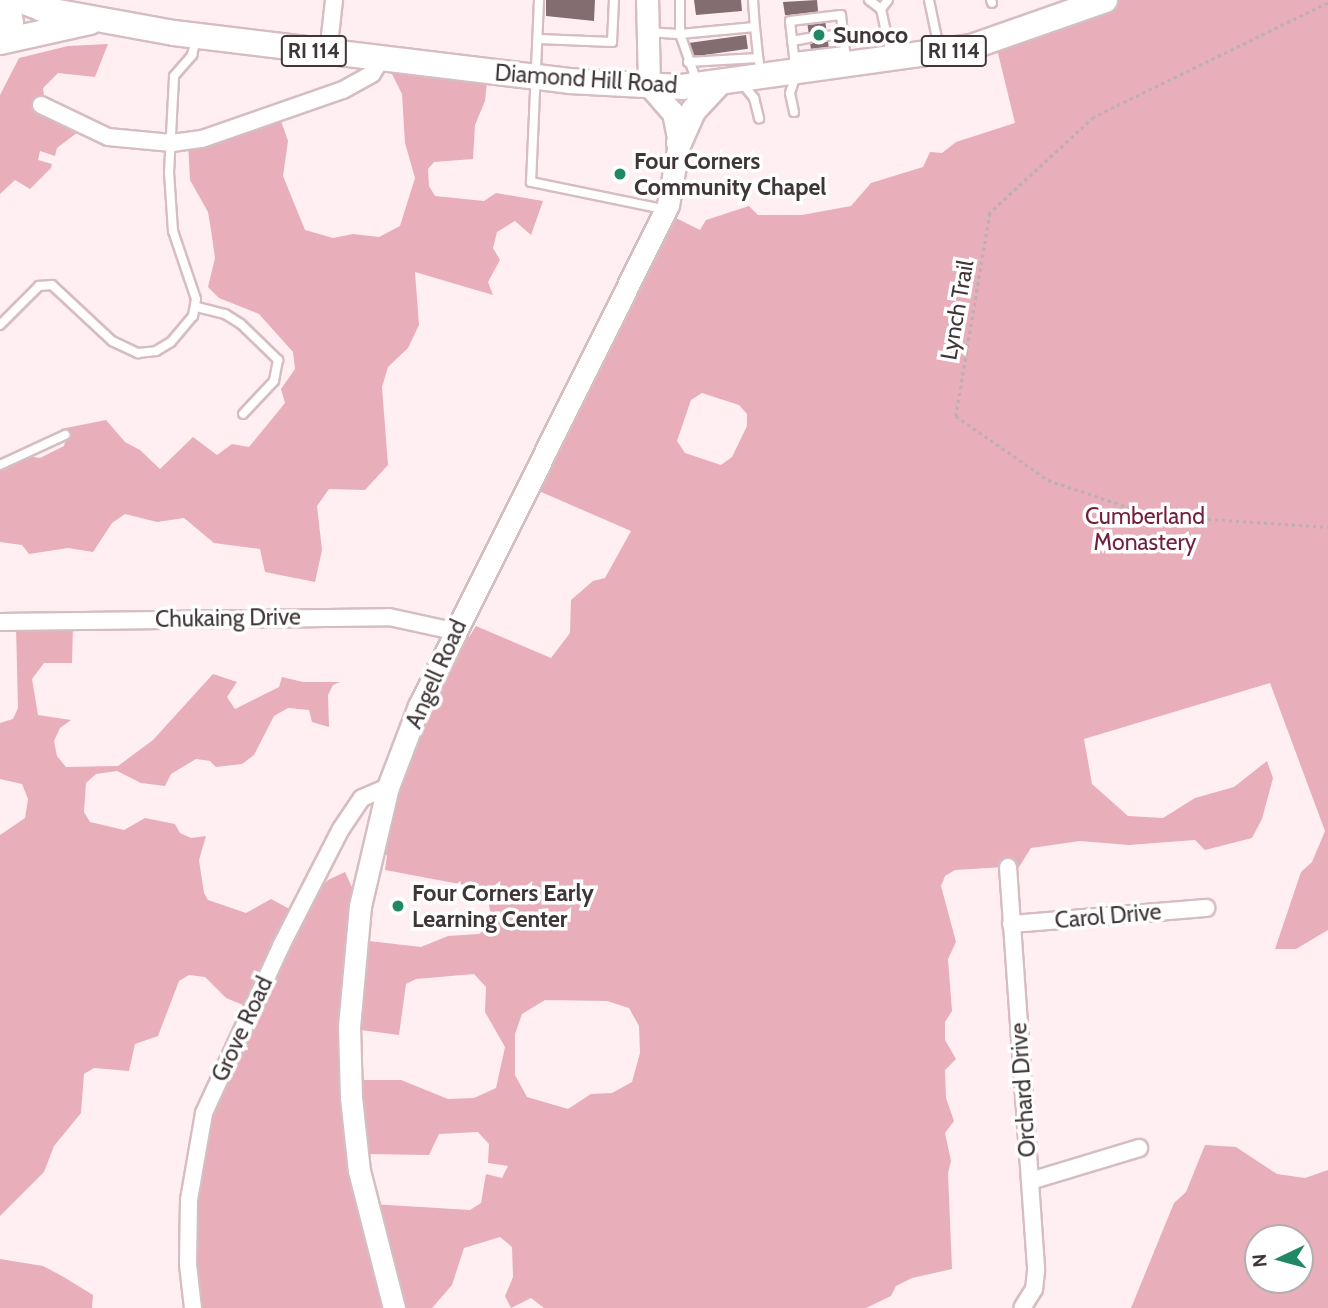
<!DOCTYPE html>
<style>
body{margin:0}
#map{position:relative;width:1328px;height:1308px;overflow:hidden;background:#ffeff2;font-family:Cabin,sans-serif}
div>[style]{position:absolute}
.green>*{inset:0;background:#e8aeba}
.building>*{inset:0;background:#836d71;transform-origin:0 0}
.path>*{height:2.5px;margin-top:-1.25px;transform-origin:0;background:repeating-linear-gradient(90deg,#bdafb2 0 3.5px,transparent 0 7px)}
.roads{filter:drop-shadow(2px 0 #d6bdc2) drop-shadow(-2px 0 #d6bdc2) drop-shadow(0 2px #d6bdc2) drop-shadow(0 -2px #d6bdc2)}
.lane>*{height:8px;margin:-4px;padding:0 4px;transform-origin:4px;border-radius:4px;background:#fff}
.street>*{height:16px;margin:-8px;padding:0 8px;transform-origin:8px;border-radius:8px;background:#fff}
.secondary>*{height:21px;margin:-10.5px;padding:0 10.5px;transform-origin:10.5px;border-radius:10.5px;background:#fff}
.primary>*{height:24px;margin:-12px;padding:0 12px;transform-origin:12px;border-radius:12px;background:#fff}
.dots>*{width:19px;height:19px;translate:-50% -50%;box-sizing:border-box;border:4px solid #fff;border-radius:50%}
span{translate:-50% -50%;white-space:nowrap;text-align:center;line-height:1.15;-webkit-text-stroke:7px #fff;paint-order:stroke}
.shield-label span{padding:2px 5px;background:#fff;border:2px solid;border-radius:5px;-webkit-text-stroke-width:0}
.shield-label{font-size:21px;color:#403638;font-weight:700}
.poi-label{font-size:23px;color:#403638;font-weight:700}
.left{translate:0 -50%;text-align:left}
.street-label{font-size:23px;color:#403638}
.park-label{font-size:23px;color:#731e3b}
.north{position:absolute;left:1244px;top:1224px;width:70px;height:70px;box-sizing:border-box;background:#fff;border:2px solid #b3afaf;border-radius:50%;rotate:265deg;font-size:19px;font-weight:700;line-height:28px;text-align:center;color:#403638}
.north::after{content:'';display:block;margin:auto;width:24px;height:32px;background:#208864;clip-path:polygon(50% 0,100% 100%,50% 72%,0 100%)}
</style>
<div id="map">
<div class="green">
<div style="clip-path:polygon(evenodd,1114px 0,1328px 0,1328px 930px,1296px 949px,1275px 949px,1301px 872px,1312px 862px,1325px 831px,1270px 683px,1084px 739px,1092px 784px,1128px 816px,1163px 818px,1195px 798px,1234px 787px,1267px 761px,1273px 778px,1262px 819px,1252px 838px,1205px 850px,1195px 840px,1129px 845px,1080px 841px,1031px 848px,1014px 875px,1004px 867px,955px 870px,945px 876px,941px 886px,956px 942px,948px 959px,952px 1011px,945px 1022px,945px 1040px,956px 1059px,945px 1070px,946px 1098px,954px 1121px,945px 1133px,951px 1161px,948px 1173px,952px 1269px,912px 1278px,896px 1286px,891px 1296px,866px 1308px,544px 1308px,531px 1298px,511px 1308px,505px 1296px,513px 1277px,512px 1247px,500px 1237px,464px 1248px,452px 1285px,432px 1308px,200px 1308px,193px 1231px,202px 1139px,253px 1009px,226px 998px,205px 977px,189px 975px,179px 981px,158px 1036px,135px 1044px,129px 1071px,94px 1068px,84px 1074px,81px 1113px,54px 1146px,44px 1172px,0 1216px,0 835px,25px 818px,28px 799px,22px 784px,0 779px,0 723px,13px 719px,18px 708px,16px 626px,73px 625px,72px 663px,44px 663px,32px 679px,38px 715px,71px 720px,60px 728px,54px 741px,57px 756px,66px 767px,118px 766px,153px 740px,213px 674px,237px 682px,227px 697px,235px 709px,279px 687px,282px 677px,303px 682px,340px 682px,333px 685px,328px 695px,329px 727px,312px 722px,309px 710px,288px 708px,274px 716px,254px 755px,242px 764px,216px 767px,210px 761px,196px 759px,171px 774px,165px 786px,141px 783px,117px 771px,96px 774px,86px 783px,84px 812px,90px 822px,124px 830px,145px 818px,175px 824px,180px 833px,191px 838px,206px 836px,199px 860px,204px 893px,208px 900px,246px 913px,271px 899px,297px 913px,328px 880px,345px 872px,357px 898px,360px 940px,421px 947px,448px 936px,479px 934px,487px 928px,491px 916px,486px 889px,385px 870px,387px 855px,376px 852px,375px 848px,456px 636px,469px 637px,476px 626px,551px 658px,570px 633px,571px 600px,593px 581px,605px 578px,631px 531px,532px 488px,672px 216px,700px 230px,706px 220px,749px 206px,758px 215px,802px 215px,851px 206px,871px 183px,923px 167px,930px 152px,942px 153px,956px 142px,1015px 123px,995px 41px,1114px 0,702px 393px,739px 405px,747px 414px,747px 426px,732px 457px,721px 465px,685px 453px,677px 441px,691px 400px,702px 393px,1114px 0,474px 974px,486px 987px,485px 1012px,505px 1047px,496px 1088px,474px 1098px,448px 1099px,401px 1080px,354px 1080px,353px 1029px,399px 1035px,406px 984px,416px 979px,474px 974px,1114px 0,545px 1000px,607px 1001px,629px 1008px,639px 1026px,640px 1053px,632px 1082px,612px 1093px,591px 1094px,568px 1109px,527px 1097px,515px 1075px,515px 1034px,522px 1014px,545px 1000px,1114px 0,478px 1132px,489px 1144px,488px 1163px,508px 1166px,502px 1178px,486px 1174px,481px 1203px,470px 1210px,371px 1204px,365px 1154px,429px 1155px,439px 1134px,478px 1132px)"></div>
<div style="clip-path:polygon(108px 44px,95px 77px,58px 73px,43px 88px,47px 119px,62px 119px,78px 132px,57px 148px,55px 156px,40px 151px,38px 160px,52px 164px,51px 168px,30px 189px,15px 180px,0 194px,0 95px,19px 58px,68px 46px)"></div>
<div style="clip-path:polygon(390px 70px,488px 71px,485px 101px,475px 125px,473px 159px,434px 162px,428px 169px,429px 186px,435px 196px,484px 201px,496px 193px,543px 201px,531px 235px,515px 221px,497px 232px,493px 248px,500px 260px,488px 282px,493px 295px,415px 272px,419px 325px,408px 348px,388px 367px,382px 387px,388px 465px,365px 490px,329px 489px,317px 506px,322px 550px,315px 582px,265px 572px,260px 549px,214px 543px,184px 518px,157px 522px,125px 514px,112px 523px,93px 552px,68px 548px,29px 554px,22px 545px,0 542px,0 468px,22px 455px,40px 458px,64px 446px,67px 435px,61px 429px,106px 420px,125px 442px,140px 450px,160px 469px,193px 437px,217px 455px,232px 444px,249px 447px,285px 403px,281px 389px,295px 369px,293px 352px,259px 314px,219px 298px,208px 287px,215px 258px,211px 230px,208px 212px,190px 180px,188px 142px,279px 115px,288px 141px,283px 176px,305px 230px,333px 238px,353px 234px,379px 237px,400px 226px,415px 178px,405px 143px,402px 94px)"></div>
<div style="clip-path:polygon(evenodd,1205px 1145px,1236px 1147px,1277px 1174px,1305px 1178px,1328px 1170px,1328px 1308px,1131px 1308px,1174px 1203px,1186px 1192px,1205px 1145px,1258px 1238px,1300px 1238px,1300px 1280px,1258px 1280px,1258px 1238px)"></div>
<div style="clip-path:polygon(0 1259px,43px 1266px,62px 1276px,93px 1295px,92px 1308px,0 1308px)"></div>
</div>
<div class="building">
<div style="clip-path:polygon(546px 0,595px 0,594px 21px,546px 16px)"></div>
<div style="clip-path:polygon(694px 0,741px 0,742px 11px,696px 15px)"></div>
<div style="clip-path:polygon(817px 0,818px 11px,814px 15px,785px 15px,783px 2px)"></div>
<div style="left:825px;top:20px;width:29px;height:18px;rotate:82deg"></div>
<div style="left:746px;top:35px;width:14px;height:58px;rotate:82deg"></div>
</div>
<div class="path">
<div style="left:1328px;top:3px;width:260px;rotate:154deg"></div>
<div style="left:1094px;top:117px;width:142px;rotate:137.3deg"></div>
<div style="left:990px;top:213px;width:206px;rotate:99.5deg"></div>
<div style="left:956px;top:416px;width:112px;rotate:34.8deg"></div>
<div style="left:1048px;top:480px;width:110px;rotate:18.6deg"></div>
<div style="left:1152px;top:515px;width:176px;rotate:3.9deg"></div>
</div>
<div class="roads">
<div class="lane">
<div style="left:539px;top:0;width:182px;rotate:92.5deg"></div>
<div style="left:531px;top:182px;width:135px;rotate:11.6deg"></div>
<div style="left:680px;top:0;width:34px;rotate:90deg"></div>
<div style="left:680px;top:34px;width:75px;rotate:-5.3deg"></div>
<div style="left:755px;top:27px;width:31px;rotate:84deg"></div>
<div style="left:753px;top:0;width:27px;rotate:86deg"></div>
<div style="left:869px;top:0;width:15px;rotate:37deg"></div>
<div style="left:881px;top:9px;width:47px;rotate:77.7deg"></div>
<div style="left:929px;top:0;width:49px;rotate:78.2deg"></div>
<div style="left:991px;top:0;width:3px;rotate:72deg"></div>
<div style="left:881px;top:9px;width:11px;rotate:-52deg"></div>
<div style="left:649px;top:32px;width:31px;rotate:4deg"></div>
<div style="left:680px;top:34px;width:51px;rotate:70.5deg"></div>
<div style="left:827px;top:36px;width:16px;rotate:-7deg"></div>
<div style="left:539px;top:39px;width:73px;rotate:2.4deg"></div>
<div style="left:612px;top:42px;width:42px;rotate:-87.3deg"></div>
<div style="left:792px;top:41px;width:17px;rotate:-10deg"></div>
<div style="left:794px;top:57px;width:51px;rotate:-6.7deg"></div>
<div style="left:688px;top:62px;width:70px;rotate:-3.3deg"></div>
<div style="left:758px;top:58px;width:4px;rotate:76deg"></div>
<div style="left:741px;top:82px;width:21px;rotate:51deg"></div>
<div style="left:754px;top:98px;width:21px;rotate:76deg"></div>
<div style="left:794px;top:112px;width:19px;rotate:-102deg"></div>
<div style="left:790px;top:93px;width:20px;rotate:-72deg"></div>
<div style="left:796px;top:74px;width:53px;rotate:-96.5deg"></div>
<div style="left:790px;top:21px;width:51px;rotate:-6.7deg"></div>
<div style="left:841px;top:15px;width:46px;rotate:83.8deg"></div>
<div style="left:197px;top:307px;width:29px;rotate:14deg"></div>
<div style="left:225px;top:314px;width:19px;rotate:32deg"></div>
<div style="left:241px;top:324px;width:52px;rotate:44.2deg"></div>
<div style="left:278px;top:360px;width:21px;rotate:101deg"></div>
<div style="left:274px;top:381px;width:45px;rotate:133.2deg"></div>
<div style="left:0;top:325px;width:55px;rotate:-45deg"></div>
<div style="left:39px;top:286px;width:13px;rotate:-4deg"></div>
<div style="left:52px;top:285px;width:82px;rotate:43deg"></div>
<div style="left:112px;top:341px;width:29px;rotate:25deg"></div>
<div style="left:138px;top:353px;width:18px;rotate:-6deg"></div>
<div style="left:156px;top:351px;width:17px;rotate:-31deg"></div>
<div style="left:171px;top:342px;width:34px;rotate:-50deg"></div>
<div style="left:193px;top:316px;width:17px;rotate:-80deg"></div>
<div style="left:196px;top:299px;width:72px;rotate:-108.7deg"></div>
<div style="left:173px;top:231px;width:58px;rotate:-93.9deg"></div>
<div style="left:169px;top:173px;width:97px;rotate:-87deg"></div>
<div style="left:174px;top:76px;width:28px;rotate:-49deg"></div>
<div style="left:192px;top:55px;width:16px;rotate:-76deg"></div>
<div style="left:0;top:465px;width:72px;rotate:-24.8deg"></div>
</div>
<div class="street">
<div style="left:328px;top:53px;width:53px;rotate:-83.5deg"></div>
<div style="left:41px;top:105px;width:74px;rotate:25.5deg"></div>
<div style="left:108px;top:137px;width:64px;rotate:5.4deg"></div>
<div style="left:172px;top:143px;width:30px;rotate:-8deg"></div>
<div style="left:202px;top:139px;width:149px;rotate:-19.2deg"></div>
<div style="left:343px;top:90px;width:33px;rotate:-29deg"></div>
<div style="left:372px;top:74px;width:17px;rotate:-59deg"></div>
<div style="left:0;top:622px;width:389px;rotate:-0.7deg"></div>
<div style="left:389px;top:617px;width:66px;rotate:12.2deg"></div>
<div style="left:1008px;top:867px;width:405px;rotate:86deg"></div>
<div style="left:1036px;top:1271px;width:18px;rotate:96deg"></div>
<div style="left:1034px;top:1289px;width:22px;rotate:122deg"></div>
<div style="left:1011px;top:924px;width:196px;rotate:-4.7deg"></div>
<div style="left:1030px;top:1181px;width:114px;rotate:-16.8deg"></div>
<div style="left:193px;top:1308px;width:44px;rotate:-96.5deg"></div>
<div style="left:188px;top:1264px;width:64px;rotate:-89.1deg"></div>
<div style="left:189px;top:1200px;width:88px;rotate:-80.2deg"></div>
<div style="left:204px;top:1113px;width:184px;rotate:-65.2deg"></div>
<div style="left:281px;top:946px;width:131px;rotate:-62.9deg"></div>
<div style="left:341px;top:829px;width:37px;rotate:-56deg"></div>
<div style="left:362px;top:798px;width:28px;rotate:-23deg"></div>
</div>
<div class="secondary">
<div style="left:394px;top:1308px;width:141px;rotate:-104.3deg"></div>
<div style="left:359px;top:1171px;width:74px;rotate:-96.2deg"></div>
<div style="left:351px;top:1097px;width:70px;rotate:-91.6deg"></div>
<div style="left:349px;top:1027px;width:121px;rotate:-84.8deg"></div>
<div style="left:360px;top:906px;width:122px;rotate:-76.8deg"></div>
<div style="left:388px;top:787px;width:87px;rotate:-69.1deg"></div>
<div style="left:419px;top:706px;width:559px;rotate:-63.57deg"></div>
<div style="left:668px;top:205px;width:63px;rotate:-79.9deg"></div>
<div style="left:679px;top:143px;width:31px;rotate:-101deg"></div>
<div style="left:673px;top:113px;width:37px;rotate:-131deg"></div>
<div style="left:649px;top:85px;width:85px;rotate:-91.3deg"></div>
</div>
<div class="primary">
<div style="left:20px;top:0;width:24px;rotate:22deg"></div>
<div style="left:42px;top:9px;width:134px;rotate:10.3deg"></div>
<div style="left:174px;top:33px;width:398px;rotate:6.9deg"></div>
<div style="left:569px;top:81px;width:113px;rotate:3deg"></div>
<div style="left:682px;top:87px;width:292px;rotate:-7.9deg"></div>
<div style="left:971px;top:47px;width:142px;rotate:-19.3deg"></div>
<div style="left:0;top:41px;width:21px;rotate:-59deg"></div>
<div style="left:11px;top:23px;width:23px;rotate:-100deg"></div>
<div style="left:0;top:42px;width:92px;rotate:-12.5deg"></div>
<div style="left:679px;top:143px;width:36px;rotate:-66deg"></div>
<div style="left:694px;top:110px;width:38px;rotate:-47deg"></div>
</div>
</div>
<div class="dots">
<div style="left:819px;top:35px;background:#208864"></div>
<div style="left:620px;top:174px;background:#208864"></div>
<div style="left:398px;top:906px;background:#208864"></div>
</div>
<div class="shield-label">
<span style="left:314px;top:51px">RI 114</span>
<span style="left:954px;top:51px">RI 114</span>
</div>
<div class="poi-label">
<span class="left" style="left:833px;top:35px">Sunoco</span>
<span class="left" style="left:634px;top:174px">Four Corners<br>Community Chapel</span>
<span class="left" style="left:412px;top:906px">Four Corners Early<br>Learning Center</span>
</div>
<div class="street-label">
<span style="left:586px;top:79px;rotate:4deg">Diamond Hill Road</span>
<span style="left:957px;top:310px;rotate:-80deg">Lynch Trail</span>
<span style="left:228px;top:618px;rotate:-1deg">Chukaing Drive</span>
<span style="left:436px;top:674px;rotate:-66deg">Angell Road</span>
<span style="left:1108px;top:916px;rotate:-5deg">Carol Drive</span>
<span style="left:242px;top:1029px;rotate:-65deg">Grove Road</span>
<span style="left:1023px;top:1090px;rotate:-94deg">Orchard Drive</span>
</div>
<div class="park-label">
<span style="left:1145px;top:529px">Cumberland<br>Monastery</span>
</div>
<div class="north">N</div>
</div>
